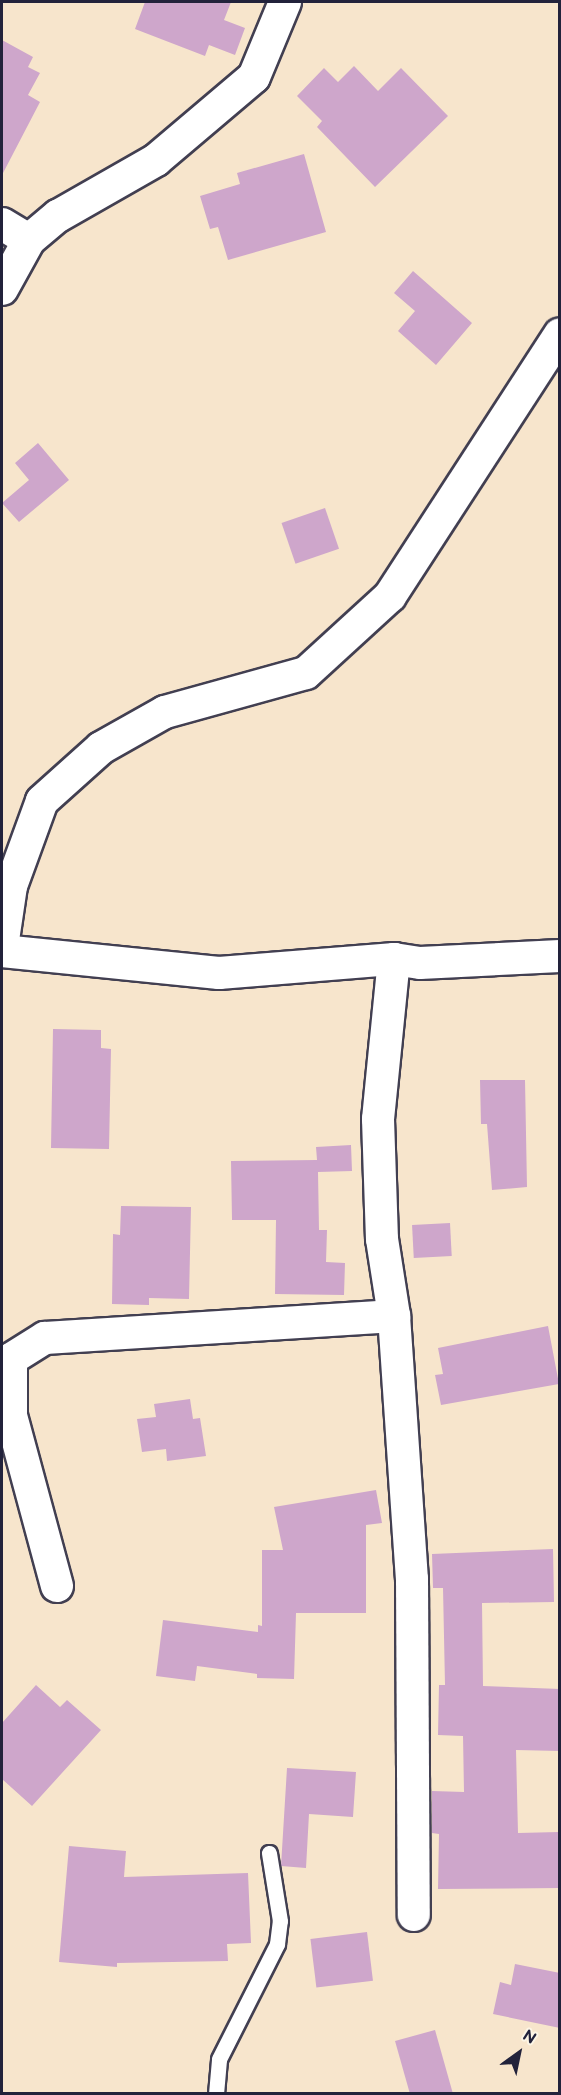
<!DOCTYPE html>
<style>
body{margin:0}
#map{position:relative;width:561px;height:2095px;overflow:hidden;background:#f7e5cc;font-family:"Balsamiq Sans",sans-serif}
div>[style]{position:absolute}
.building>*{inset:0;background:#cea6cb;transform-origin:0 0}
.roads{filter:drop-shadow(2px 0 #423f51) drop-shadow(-2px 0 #423f51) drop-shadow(0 2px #423f51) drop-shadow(0 -2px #423f51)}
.service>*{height:15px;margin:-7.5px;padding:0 7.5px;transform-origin:7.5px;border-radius:7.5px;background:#fff}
.minor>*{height:32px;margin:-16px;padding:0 16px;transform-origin:16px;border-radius:16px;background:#fff}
span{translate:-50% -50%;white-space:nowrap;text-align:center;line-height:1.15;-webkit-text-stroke:4.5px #fcf5e5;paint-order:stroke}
.frame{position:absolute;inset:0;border:3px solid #22223b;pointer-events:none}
.north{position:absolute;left:489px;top:2023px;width:60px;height:60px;-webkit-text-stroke:4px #fcf5e5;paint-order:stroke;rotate:33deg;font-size:16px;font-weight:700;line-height:24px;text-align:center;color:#22223b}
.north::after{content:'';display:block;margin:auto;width:21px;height:27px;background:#22223b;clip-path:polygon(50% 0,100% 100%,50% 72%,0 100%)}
</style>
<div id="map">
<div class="building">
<div style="clip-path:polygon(145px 2px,231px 2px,224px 20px,245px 28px,235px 55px,209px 45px,205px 56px,135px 29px)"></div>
<div style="clip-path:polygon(2px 40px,33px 57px,28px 67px,40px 73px,28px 95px,40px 102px,2px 175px)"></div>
<div style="clip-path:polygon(354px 66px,378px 91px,401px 68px,448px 116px,375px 187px,317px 127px,322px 121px,297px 96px,324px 68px,338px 82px)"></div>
<div style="clip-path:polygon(304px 154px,326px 232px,228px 260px,218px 227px,210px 229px,200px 196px,240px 184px,237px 173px)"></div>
<div style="clip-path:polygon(413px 271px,472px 323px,436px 365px,398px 331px,415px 311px,394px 293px)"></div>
<div style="clip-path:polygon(38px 443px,69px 480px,19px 522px,2px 503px,29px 480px,15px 463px)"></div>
<div style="left:325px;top:508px;width:43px;height:46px;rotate:71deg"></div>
<div style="clip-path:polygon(53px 1029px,101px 1030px,101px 1048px,111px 1049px,109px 1149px,51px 1148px)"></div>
<div style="clip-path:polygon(480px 1080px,525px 1080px,527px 1187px,492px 1190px,487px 1124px,481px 1124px)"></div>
<div style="clip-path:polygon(351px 1145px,352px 1171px,318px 1172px,319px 1230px,327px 1230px,326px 1262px,345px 1263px,344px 1295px,275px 1294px,276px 1220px,232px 1220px,231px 1161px,317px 1160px,316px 1147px)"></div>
<div style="clip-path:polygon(121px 1206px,191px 1207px,189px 1299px,149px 1298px,149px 1305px,112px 1304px,113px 1234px,120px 1235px)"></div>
<div style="left:450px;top:1223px;width:33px;height:38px;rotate:87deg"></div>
<div style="clip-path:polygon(548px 1326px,559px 1384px,441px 1405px,435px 1375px,443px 1374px,438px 1348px)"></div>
<div style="clip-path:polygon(190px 1399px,193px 1419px,200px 1418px,206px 1456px,167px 1461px,166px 1449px,142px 1452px,137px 1419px,156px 1417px,154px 1404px)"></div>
<div style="clip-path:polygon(376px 1490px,382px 1523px,366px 1525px,366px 1613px,296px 1613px,294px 1679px,257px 1678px,257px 1674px,197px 1666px,195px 1681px,156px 1676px,163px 1620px,258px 1632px,258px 1625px,262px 1626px,262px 1550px,283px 1550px,274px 1507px)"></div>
<div style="clip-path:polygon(553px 1549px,554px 1602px,482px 1603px,483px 1686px,560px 1689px,560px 1751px,516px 1750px,518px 1833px,559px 1832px,559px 1888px,438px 1889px,439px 1834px,432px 1833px,432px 1791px,464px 1792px,463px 1736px,438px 1735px,439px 1685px,445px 1685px,443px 1588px,433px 1588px,432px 1554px)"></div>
<div style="clip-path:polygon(36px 1685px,60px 1707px,67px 1700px,101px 1730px,32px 1806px,2px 1779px,2px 1723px)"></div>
<div style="clip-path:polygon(287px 1768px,356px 1772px,353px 1817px,309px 1814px,306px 1868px,281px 1866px)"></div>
<div style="clip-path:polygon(69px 1846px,126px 1851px,124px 1877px,248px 1873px,251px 1943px,227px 1944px,228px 1961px,117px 1963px,117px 1967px,59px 1962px)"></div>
<div style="left:367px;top:1932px;width:49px;height:57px;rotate:83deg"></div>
<div style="clip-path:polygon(515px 1964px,560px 1973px,560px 2028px,493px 2014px,500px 1982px,511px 1985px)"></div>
<div style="clip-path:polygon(435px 2030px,453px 2094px,410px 2094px,395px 2041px)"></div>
</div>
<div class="roads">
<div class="service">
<div style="left:216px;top:2094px;width:35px;rotate:-85deg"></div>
<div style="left:219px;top:2059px;width:129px;rotate:-63.2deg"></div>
<div style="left:277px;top:1944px;width:23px;rotate:-83deg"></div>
<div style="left:280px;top:1921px;width:69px;rotate:-99.2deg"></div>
</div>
<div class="minor">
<div style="left:2px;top:224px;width:31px;rotate:31deg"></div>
<div style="left:2px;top:289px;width:56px;rotate:-61.1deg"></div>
<div style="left:29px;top:240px;width:38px;rotate:-40deg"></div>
<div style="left:58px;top:216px;width:113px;rotate:-29.7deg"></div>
<div style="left:156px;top:160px;width:128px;rotate:-40.3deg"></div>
<div style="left:254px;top:77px;width:81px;rotate:-67.5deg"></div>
<div style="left:2px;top:947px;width:62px;rotate:-81.6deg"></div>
<div style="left:11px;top:886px;width:90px;rotate:-70deg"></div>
<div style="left:42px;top:801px;width:79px;rotate:-41.9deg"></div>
<div style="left:101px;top:748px;width:73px;rotate:-29.4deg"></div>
<div style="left:165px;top:712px;width:146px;rotate:-15.5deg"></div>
<div style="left:306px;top:673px;width:114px;rotate:-42.5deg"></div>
<div style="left:390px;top:596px;width:312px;rotate:-57deg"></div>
<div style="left:2px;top:951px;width:218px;rotate:5.8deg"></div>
<div style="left:219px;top:973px;width:176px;rotate:-4.6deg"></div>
<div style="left:394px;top:959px;width:26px;rotate:9deg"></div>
<div style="left:420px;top:963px;width:140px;rotate:-2.9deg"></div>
<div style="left:394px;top:959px;width:161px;rotate:95.7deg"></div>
<div style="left:378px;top:1119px;width:120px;rotate:88.1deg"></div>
<div style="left:382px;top:1239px;width:78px;rotate:81.1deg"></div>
<div style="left:394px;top:1316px;width:264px;rotate:86.1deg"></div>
<div style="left:412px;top:1579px;width:336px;rotate:89.7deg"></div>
<div style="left:57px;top:1586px;width:176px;rotate:-105.1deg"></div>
<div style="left:11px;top:1416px;width:57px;rotate:-90deg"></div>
<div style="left:11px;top:1359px;width:40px;rotate:-32deg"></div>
<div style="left:45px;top:1338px;width:350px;rotate:-3.6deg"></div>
</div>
</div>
<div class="frame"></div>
<div class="north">N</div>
</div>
